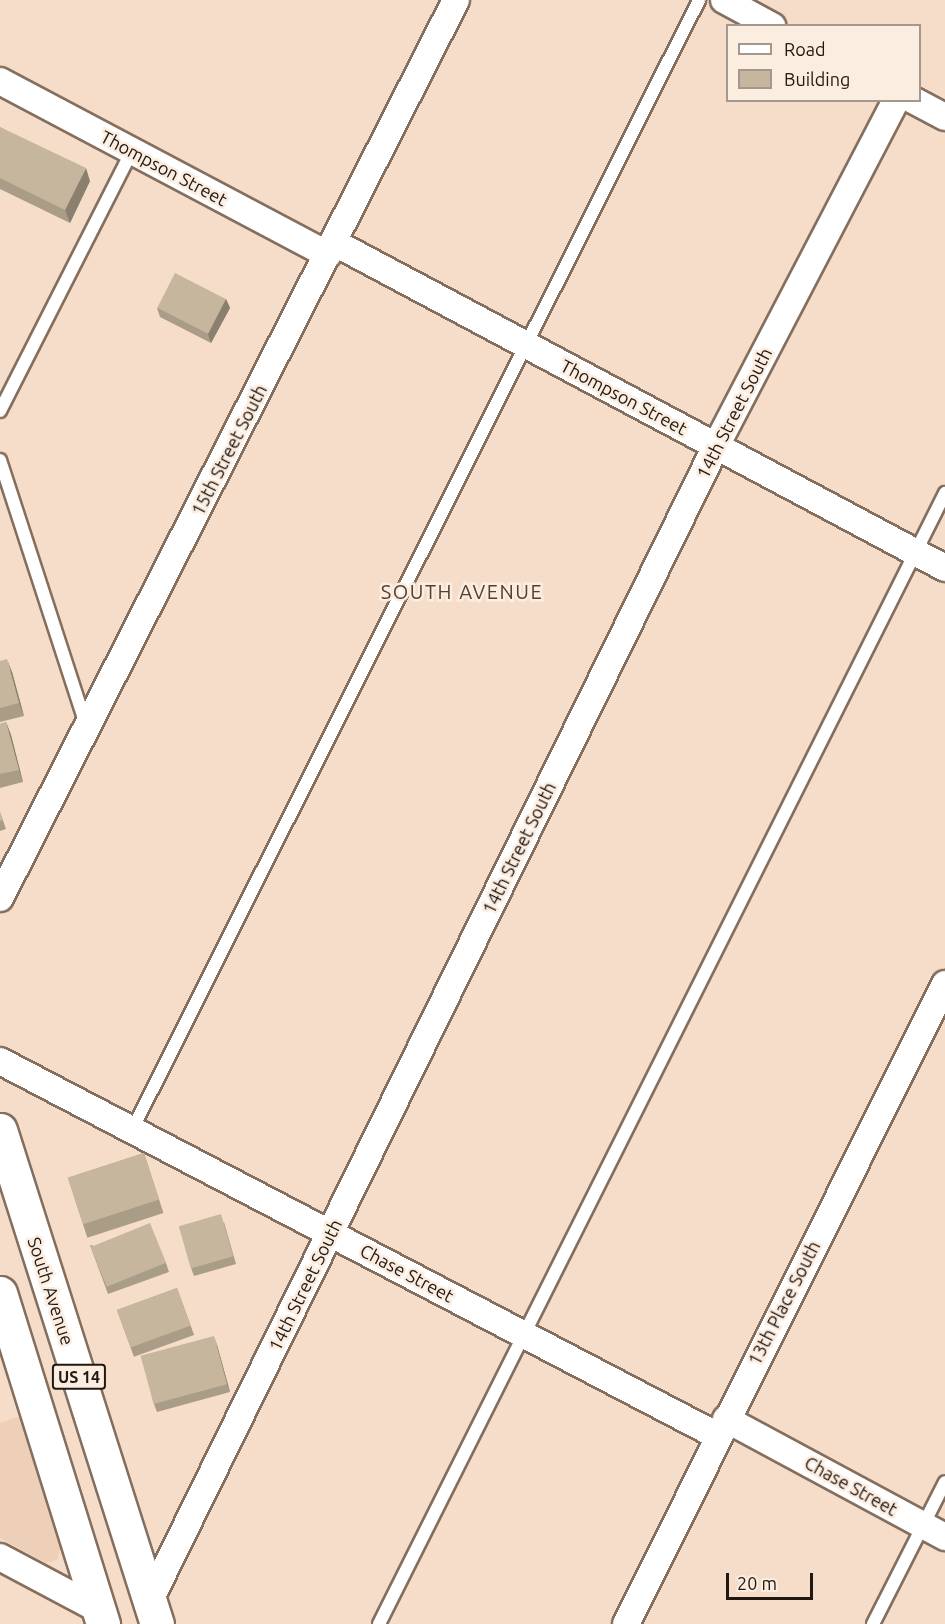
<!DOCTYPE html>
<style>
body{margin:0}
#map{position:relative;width:945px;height:1624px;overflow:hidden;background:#f6ddca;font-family:Ubuntu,sans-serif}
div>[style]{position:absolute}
.built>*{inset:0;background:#eecfb7}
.roads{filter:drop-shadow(2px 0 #846e5d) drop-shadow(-2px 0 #846e5d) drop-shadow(0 2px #846e5d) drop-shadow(0 -2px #846e5d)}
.service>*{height:12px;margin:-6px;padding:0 6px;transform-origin:6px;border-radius:6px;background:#fff}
.minor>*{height:26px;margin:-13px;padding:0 13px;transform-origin:13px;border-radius:13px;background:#fff}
.trunk>*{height:33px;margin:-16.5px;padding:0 16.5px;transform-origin:16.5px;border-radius:16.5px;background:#fff}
.wall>*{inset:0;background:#aa9d88;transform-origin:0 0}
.shaded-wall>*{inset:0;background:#8b7f6f}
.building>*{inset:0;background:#c6b69e;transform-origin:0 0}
span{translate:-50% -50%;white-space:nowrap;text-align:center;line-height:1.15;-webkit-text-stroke:5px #fcede1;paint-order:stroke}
.shield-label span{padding:2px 4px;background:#fcede1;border:2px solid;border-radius:4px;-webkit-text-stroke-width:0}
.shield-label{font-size:16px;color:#211812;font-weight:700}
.street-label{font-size:18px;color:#211812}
.neighbourhood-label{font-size:20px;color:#544131;letter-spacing:1.5px}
.legend{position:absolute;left:726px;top:24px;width:195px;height:78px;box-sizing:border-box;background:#fcede1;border:2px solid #a4988e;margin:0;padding:8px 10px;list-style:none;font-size:18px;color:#211812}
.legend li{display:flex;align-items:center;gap:12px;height:30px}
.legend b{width:30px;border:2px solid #a4988e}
.scale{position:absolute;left:726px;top:1573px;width:87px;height:27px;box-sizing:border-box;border:3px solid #211812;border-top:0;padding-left:8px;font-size:18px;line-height:21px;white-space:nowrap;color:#211812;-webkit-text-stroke:4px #fcede1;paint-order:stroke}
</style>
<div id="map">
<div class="built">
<div style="clip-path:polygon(21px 1416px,62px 1543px,57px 1560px,46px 1563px,0 1538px,0 1423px)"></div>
</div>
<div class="roads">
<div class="service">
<div style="left:0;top:411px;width:292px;rotate:-63.1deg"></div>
<div style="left:0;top:460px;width:278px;rotate:72deg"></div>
<div style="left:133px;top:1128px;width:1262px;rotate:-63.35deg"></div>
<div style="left:379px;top:1624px;width:1265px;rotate:-63.41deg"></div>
<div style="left:873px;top:1624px;width:159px;rotate:-63.1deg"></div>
</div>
<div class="minor">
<div style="left:724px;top:0;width:55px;rotate:28.4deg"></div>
<div style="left:0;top:81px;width:371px;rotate:27.9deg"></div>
<div style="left:913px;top:100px;width:36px;rotate:28deg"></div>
<div style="left:335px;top:243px;width:691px;rotate:28.05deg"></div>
<div style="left:0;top:898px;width:1007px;rotate:-63.08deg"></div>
<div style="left:0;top:1061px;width:810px;rotate:27.58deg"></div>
<div style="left:726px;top:1419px;width:249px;rotate:28.3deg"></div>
<div style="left:0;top:1557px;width:111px;rotate:28deg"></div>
<div style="left:150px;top:1600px;width:1285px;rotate:-63.87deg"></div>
<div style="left:716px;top:446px;width:390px;rotate:-62.5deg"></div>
<div style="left:626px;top:1624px;width:715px;rotate:-63.51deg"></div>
</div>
<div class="trunk">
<div style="left:0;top:1130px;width:518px;rotate:72.37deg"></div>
<div style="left:0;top:1293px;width:347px;rotate:72.7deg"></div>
</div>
</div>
<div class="wall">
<div style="clip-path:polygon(0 127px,90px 181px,70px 223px,0 189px)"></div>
<div style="clip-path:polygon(226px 299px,230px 308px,211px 343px,160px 317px,157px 308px)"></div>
<div style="clip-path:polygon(0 661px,12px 672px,24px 716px,0 722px)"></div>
<div style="clip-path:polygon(6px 722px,11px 735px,23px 782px,0 788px,0 724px)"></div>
<div style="clip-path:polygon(0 812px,6px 829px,0 831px)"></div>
<div style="left:144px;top:1153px;width:63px;height:80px;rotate:72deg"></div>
<div style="clip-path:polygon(224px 1222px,236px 1264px,194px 1276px,191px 1268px)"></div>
<div style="clip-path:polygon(90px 1245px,166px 1263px,169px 1272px,108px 1294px)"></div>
<div style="left:177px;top:1288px;width:50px;height:64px;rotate:70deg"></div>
<div style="clip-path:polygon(217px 1345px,230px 1392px,157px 1412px,154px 1404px)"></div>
</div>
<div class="shaded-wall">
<div style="clip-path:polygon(86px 168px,90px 181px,70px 223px,65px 210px)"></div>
<div style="clip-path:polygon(226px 299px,230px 308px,211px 343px,208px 334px)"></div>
<div style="clip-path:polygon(7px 659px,12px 672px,24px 716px,19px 703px)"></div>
<div style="clip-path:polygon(6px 722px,11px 735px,23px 782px,19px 770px)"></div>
<div style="clip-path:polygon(214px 1336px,217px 1345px,230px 1392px,227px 1384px)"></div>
</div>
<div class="building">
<div style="clip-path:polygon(0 127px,86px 168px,65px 210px,0 178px)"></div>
<div style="left:175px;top:273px;width:57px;height:39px;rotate:27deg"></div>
<div style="clip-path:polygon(7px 659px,19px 703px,0 708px,0 661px)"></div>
<div style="clip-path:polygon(6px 722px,19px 770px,0 774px,0 724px)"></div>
<div style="clip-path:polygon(0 812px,3px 820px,0 821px)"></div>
<div style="left:144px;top:1153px;width:49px;height:80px;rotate:72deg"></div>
<div style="left:221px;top:1214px;width:44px;height:44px;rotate:74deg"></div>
<div style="left:150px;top:1223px;width:43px;height:64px;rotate:68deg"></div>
<div style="left:177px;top:1288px;width:40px;height:64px;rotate:70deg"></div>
<div style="left:214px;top:1336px;width:50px;height:76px;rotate:75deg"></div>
</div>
<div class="shield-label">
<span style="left:79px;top:1377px">US 14</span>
</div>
<div class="street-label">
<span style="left:164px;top:168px;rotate:28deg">Thompson Street</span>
<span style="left:624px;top:397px;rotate:28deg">Thompson Street</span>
<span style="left:734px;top:413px;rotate:-63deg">14th Street South</span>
<span style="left:229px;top:450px;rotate:-63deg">15th Street South</span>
<span style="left:519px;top:848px;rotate:-64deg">14th Street South</span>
<span style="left:407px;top:1273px;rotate:28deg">Chase Street</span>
<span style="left:305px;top:1285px;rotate:-64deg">14th Street South</span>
<span style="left:51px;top:1291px;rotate:72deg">South Avenue</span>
<span style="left:784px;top:1303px;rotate:-63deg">13th Place South</span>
<span style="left:851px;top:1486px;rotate:29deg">Chase Street</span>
</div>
<div class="neighbourhood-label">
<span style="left:462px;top:591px">SOUTH AVENUE</span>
</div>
<ul class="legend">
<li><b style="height:8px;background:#fff"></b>Road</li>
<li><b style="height:16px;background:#c6b69e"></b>Building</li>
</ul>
<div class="scale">20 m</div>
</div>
